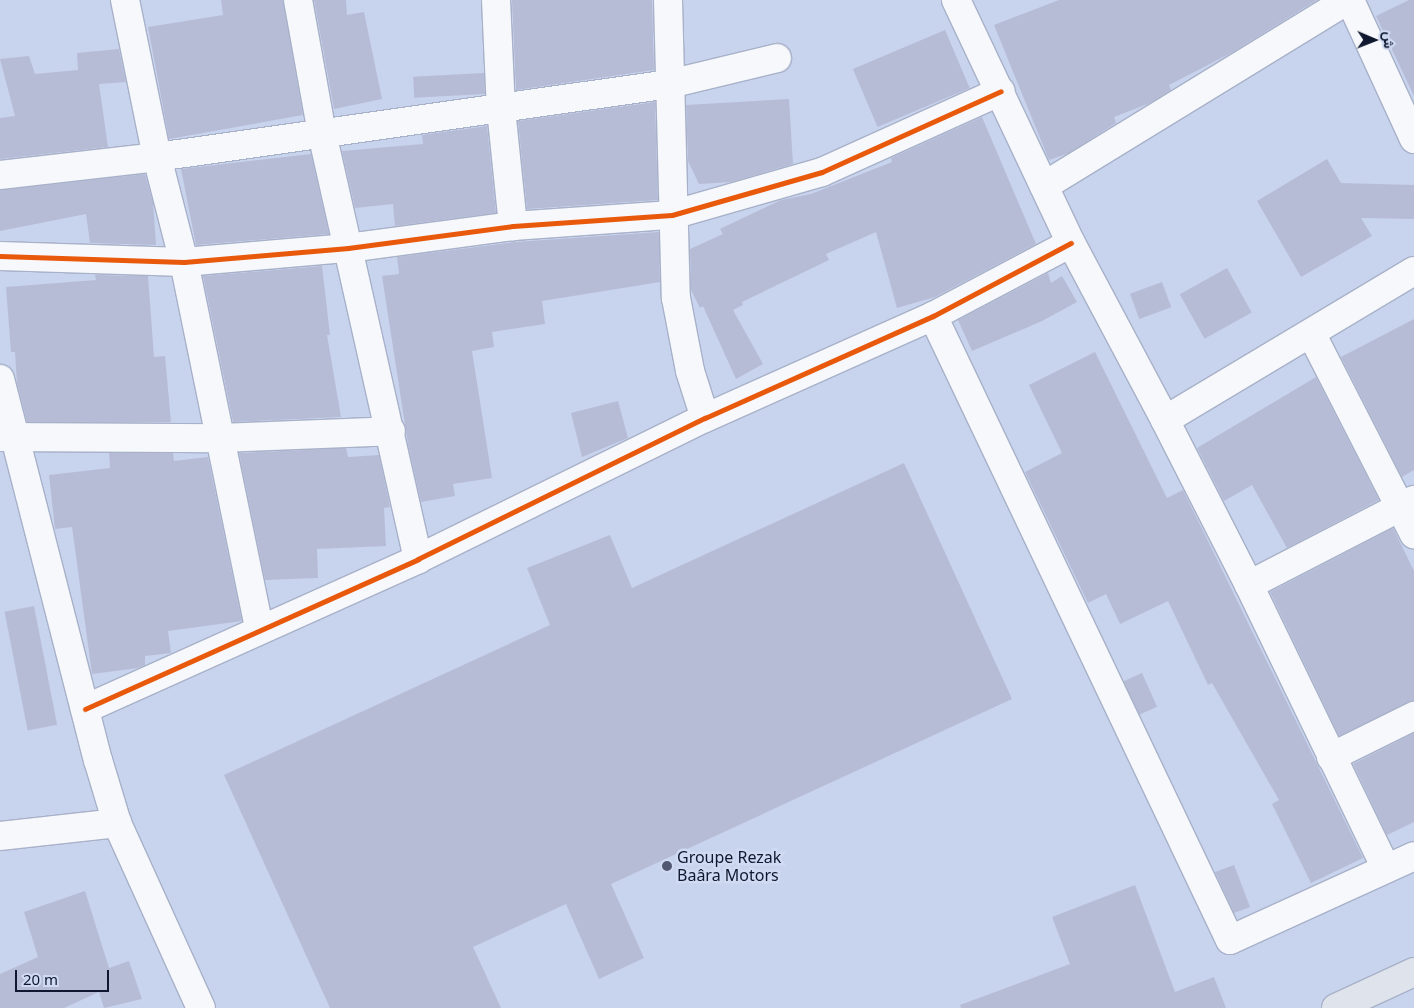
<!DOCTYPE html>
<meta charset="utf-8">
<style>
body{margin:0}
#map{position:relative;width:1414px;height:1008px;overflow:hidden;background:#c8d3ee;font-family:"Noto Sans",Vazirmatn,sans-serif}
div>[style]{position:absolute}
.building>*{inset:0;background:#b7bcd6;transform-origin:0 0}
.roads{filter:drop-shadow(1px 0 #a7b1c8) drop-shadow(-1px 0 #a7b1c8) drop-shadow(0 1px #a7b1c8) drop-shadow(0 -1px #a7b1c8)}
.minor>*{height:28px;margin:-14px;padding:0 14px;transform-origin:14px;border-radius:14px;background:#f7f8fc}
.tertiary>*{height:28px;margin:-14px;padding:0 14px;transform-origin:14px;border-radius:14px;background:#f7f8fc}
.primary>*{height:28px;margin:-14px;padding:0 14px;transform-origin:14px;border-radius:14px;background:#dfe3ec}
.cycleway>*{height:5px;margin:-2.5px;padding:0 2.5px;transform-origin:2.5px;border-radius:2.5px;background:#e8590c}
.dots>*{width:14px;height:14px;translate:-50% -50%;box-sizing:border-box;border:2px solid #d0dbf3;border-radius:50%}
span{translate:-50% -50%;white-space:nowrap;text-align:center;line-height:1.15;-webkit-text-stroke:5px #d0dbf3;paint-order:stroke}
.poi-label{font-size:16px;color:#0f182e}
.left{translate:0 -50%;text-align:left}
.north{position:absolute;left:1349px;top:15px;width:50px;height:50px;-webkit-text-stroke:4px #d0dbf3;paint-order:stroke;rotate:91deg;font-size:14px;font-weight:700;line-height:20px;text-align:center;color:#0f182e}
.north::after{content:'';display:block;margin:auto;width:18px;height:22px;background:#0f182e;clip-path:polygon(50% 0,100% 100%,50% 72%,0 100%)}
.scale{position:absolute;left:15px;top:970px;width:94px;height:22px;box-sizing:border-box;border:2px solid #0f182e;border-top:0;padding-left:6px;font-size:15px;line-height:18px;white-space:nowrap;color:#0f182e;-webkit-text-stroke:4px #d0dbf3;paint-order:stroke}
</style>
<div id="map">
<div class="building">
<div style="clip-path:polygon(221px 0,283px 0,303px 115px,169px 139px,148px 27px,223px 15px)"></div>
<div style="clip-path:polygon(314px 0,346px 0,347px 15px,364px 12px,382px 99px,334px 109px)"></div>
<div style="clip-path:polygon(512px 0,652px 0,654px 70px,516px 90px)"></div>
<div style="clip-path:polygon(1059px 0,1317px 0,1233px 52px,1169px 85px,1171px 90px,1150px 103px,1114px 117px,1116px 123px,1069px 153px,1049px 160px,994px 25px)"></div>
<div style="clip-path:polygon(1409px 0,1414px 0,1414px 96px,1376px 16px)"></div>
<div style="left:945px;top:30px;width:63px;height:100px;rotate:67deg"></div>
<div style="clip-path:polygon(119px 49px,126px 82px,99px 84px,108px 147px,0 159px,0 118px,15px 116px,0 59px,29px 56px,35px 74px,78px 70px,77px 53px)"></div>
<div style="left:484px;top:73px;width:21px;height:71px;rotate:87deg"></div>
<div style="clip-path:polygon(789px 99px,793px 164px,731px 182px,699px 184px,688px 161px,686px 105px)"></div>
<div style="clip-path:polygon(655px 102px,658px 200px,527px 209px,518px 121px)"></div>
<div style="clip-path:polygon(982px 117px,1036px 244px,935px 297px,897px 308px,876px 232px,826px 254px,829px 260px,742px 302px,743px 305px,733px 310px,763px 364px,736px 379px,703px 306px,700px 308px,691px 290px,690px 249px,723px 234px,720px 229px,781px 200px,811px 194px,892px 162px,891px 158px)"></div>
<div style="clip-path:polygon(487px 126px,496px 213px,395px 226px,393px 204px,355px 208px,342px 151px,423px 144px,422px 135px)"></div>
<div style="clip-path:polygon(311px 154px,329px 234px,196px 245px,181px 169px)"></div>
<div style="clip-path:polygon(1327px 159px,1341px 183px,1414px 185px,1414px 219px,1361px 218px,1372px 236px,1301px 277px,1257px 201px)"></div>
<div style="clip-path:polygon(145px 174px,153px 202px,156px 245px,90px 243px,86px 214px,0 231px,0 190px)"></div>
<div style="clip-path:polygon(659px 232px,660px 282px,542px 301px,545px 324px,492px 332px,494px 347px,472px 351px,492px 478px,453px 484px,455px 496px,421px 502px,408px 444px,382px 276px,399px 274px,397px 257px,515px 242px)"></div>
<div style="clip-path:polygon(322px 266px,330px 335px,327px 335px,341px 417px,233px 422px,203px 276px)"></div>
<div style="left:1227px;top:268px;width:51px;height:54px;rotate:61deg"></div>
<div style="clip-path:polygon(1048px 273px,1051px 283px,1062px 276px,1077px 302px,1042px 321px,972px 351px,958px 320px)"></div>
<div style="clip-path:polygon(95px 275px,148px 276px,154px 357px,165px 356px,171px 422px,27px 422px,17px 383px,15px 352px,11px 352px,6px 287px,96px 280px)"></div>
<div style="left:1162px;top:282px;width:27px;height:34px;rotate:70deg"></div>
<div style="clip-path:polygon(1414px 319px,1414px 470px,1402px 477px,1341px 357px)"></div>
<div style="clip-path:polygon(1095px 352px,1167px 498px,1183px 490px,1363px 858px,1311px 883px,1272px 804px,1279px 800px,1212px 683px,1208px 685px,1168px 601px,1120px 624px,1106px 594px,1088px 603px,1025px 472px,1062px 453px,1029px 385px)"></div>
<div style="clip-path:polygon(1316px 377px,1379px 500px,1287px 548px,1252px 485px,1224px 501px,1197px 448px)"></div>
<div style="clip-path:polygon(618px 401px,628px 438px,582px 457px,571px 413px)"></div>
<div style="clip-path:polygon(346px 448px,348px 457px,379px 455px,390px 507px,384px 508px,386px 546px,317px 549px,318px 578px,265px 580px,239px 453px)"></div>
<div style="clip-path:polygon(109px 453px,173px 453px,174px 461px,208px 457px,242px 621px,168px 631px,171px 653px,145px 656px,145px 665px,138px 668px,92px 674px,72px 527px,55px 529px,49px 475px,110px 468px)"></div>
<div style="clip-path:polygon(904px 463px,1012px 699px,611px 884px,644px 958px,599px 979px,566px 904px,473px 947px,501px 1008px,330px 1008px,224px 775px,550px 625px,527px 568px,610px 535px,632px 588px)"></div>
<div style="clip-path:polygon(1393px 528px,1414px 571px,1414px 701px,1339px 736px,1270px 592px)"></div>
<div style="left:34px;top:606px;width:121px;height:30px;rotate:79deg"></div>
<div style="left:1142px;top:673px;width:37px;height:20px;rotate:66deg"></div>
<div style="clip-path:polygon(1414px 733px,1414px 822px,1387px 835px,1353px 764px)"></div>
<div style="clip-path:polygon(1234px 865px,1250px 907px,1234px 913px,1215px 872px)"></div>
<div style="clip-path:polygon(1135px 885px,1175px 992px,1214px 977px,1226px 1008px,961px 1008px,960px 1005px,1070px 964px,1052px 917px)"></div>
<div style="clip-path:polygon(85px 891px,109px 968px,129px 961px,142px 999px,104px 1008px,99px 992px,64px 1008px,0 1008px,0 974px,38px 957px,24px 912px)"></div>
</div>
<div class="roads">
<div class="minor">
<div style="left:125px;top:0;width:160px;rotate:78.5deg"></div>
<div style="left:157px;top:157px;width:108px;rotate:75.6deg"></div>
<div style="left:184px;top:262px;width:374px;rotate:78.4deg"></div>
<div style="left:298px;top:0;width:135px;rotate:79.8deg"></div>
<div style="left:322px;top:133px;width:437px;rotate:77.3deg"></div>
<div style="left:496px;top:0;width:109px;rotate:87.4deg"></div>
<div style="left:501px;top:109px;width:118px;rotate:84.1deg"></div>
<div style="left:668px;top:0;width:298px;rotate:88.5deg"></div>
<div style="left:676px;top:298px;width:74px;rotate:79.1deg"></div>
<div style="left:690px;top:371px;width:49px;rotate:72.3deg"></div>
<div style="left:1350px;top:0;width:153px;rotate:65.3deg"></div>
<div style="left:0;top:175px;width:158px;rotate:-6.5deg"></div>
<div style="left:157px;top:157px;width:517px;rotate:-8.11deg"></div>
<div style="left:669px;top:84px;width:111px;rotate:-13.5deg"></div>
<div style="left:1044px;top:186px;width:356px;rotate:-31.5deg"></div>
<div style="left:0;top:256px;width:184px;rotate:1.9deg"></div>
<div style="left:184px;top:262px;width:165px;rotate:-4.9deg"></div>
<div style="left:348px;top:248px;width:166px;rotate:-7.6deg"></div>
<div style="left:513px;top:226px;width:159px;rotate:-4deg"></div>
<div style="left:672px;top:215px;width:156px;rotate:-16deg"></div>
<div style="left:822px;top:172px;width:196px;rotate:-24.3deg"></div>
<div style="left:933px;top:316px;width:691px;rotate:64.55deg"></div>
<div style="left:1230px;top:940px;width:202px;rotate:-24.5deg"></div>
<div style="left:1312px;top:335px;width:224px;rotate:62.9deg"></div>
<div style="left:0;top:379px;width:393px;rotate:75.6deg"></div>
<div style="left:98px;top:760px;width:66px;rotate:73.2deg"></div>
<div style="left:117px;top:823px;width:203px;rotate:65.6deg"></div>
<div style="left:1165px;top:420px;width:185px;rotate:63deg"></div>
<div style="left:1249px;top:585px;width:315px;rotate:64.2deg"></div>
<div style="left:0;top:437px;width:220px;rotate:0.3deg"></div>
<div style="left:220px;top:438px;width:171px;rotate:-2.3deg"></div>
<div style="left:1249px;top:585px;width:186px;rotate:-27.3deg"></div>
<div style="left:85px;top:709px;width:365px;rotate:-24.2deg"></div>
<div style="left:418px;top:559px;width:320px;rotate:-26.2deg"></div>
<div style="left:705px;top:418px;width:250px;rotate:-24.1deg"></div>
<div style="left:933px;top:316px;width:156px;rotate:-27.9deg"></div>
<div style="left:1331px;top:757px;width:93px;rotate:-26.3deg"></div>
<div style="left:0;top:836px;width:118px;rotate:-6.3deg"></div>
</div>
<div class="tertiary">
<div style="left:956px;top:0;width:269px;rotate:64.7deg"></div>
<div style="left:1071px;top:243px;width:200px;rotate:62deg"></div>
<div style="left:1165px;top:420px;width:290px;rotate:-30.9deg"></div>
</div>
<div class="primary">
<div style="left:1336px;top:1008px;width:86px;rotate:-24.8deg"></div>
</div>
</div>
<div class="cycleway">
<div style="left:0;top:256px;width:184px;rotate:1.9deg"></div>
<div style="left:184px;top:262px;width:165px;rotate:-4.9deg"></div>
<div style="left:348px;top:248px;width:166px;rotate:-7.6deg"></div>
<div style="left:513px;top:226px;width:159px;rotate:-4deg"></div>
<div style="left:672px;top:215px;width:156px;rotate:-16deg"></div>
<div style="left:822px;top:172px;width:196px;rotate:-24.3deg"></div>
<div style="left:85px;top:709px;width:365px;rotate:-24.2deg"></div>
<div style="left:418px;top:559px;width:320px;rotate:-26.2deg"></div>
<div style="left:705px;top:418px;width:250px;rotate:-24.1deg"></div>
<div style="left:933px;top:316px;width:156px;rotate:-27.9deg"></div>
</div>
<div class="dots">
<div style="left:667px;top:866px;background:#505971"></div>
</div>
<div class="poi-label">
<span class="left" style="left:677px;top:866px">Groupe Rezak<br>Baâra Motors</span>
</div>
<div class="north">ش</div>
<div class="scale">20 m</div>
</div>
